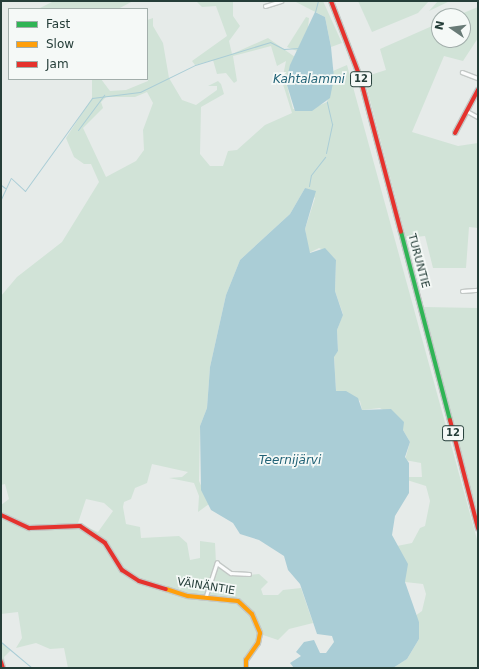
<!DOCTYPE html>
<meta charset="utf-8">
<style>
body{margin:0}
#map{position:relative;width:479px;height:669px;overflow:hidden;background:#e6ebe9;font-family:"DejaVu Sans",sans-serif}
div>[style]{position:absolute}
.green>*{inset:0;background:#d1e3d7}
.water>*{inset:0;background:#aacdd6}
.stream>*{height:1px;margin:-0.5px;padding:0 0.5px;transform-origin:0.5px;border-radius:0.5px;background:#aacdd6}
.roads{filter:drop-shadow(1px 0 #c3c8c6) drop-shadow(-1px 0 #c3c8c6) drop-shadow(0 1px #c3c8c6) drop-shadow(0 -1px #c3c8c6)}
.street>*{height:2.5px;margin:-1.25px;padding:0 1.25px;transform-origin:1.25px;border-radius:1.25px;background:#fbfcfc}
.fast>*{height:4px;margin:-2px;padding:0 2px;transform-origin:2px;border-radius:2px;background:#30b455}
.slow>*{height:4px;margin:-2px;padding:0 2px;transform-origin:2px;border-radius:2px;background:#ff9f0a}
.jam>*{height:4px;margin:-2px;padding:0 2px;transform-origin:2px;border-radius:2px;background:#e5322d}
span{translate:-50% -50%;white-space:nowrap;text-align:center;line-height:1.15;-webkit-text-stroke:3.5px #f5f9f7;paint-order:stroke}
.shield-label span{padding:1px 3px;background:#f5f9f7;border:1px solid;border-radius:3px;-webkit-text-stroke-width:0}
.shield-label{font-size:10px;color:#253e39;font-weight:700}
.street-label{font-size:11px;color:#253e39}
.water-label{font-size:12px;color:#226377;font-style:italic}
.frame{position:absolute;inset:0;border:2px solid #253e39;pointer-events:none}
.legend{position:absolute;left:8px;top:8px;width:140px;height:72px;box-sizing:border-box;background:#f5f9f7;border:1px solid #a2aeab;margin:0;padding:5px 7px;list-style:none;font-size:12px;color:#253e39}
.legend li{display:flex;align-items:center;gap:8px;height:20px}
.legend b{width:20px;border:1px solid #a2aeab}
.north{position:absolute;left:431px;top:8px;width:40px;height:40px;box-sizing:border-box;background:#f5f9f7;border:1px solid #a2aeab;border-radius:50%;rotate:283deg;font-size:11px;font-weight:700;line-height:16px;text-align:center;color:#253e39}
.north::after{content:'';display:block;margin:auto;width:14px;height:18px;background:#697b77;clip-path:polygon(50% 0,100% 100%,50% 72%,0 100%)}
</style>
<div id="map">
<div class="green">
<div style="clip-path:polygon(54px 1px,133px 1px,118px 9px,38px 9px)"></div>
<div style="clip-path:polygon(294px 1px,323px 1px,342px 43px,331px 47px,325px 17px)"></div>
<div style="clip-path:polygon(358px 1px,429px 1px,418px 13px,372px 32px)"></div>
<div style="clip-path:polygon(438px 1px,450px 1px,429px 11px)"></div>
<div style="clip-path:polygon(evenodd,197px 2px,233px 2px,233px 16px,240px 26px,229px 41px,232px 54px,268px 38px,295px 57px,286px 82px,293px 109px,309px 110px,327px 102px,333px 71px,347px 65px,478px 543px,478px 668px,393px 668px,407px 659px,419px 639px,419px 622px,415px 616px,422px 611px,426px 594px,423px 584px,405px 582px,406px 568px,397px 546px,412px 543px,420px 528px,425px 526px,430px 501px,426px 486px,407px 480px,407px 477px,422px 477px,421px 463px,405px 460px,410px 442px,403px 430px,403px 422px,380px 408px,362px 410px,360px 401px,343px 391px,336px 391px,334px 356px,338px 351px,337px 330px,343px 314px,335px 291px,336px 260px,327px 251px,319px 248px,309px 253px,305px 229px,315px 198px,305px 188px,290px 214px,240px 260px,226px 295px,210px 367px,207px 408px,200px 426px,199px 481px,209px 504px,198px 512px,199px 496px,194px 483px,169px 478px,182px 477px,188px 472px,152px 464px,147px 483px,135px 488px,131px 499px,124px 502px,123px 507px,126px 524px,140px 527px,141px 538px,179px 536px,187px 543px,190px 560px,200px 558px,200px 541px,215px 543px,216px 563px,240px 576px,259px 574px,268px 582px,261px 589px,263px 595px,278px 595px,283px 590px,301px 588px,313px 623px,289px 629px,278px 640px,263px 635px,244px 657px,243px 668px,68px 668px,64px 648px,50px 649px,36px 643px,16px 648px,22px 638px,18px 612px,1px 614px,1px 505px,9px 499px,5px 484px,1px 485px,1px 296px,17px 277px,62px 242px,99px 182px,91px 164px,84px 164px,74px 157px,66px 138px,92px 98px,92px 79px,101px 79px,110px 91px,126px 90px,148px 81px,147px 20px,153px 18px,153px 26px,163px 43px,169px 78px,182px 100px,196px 105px,217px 90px,217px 86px,208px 86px,218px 81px,221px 84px,224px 94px,201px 107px,200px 154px,210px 166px,223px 166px,228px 151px,237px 150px,265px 125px,292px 113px,282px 81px,286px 61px,277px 66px,271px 46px,233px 56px,237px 81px,234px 83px,226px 73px,217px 74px,213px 60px,195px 65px,192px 61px,227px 36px,216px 6px,202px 7px,197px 2px,147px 92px,153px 103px,143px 130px,144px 150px,136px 161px,106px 177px,83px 128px,103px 108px,101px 102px,106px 97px,135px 97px,147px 92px,197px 2px,86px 499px,104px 503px,113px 511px,98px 532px,78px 523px,86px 499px)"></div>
<div style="clip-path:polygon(478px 7px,478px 38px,463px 61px,444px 56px,412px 132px,458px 146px,478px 143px,478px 228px,469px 227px,466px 268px,433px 268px,425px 236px,406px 238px,364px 77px,386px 70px,380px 49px,439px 23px,439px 40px,463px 40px,463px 16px,456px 16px)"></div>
<div style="clip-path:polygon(306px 17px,309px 18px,308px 28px,297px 51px,287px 47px)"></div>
<div style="clip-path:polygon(424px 307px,478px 308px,478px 521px,472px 500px)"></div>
<div style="clip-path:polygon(1px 642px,11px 650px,4px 657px,6px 668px,1px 656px)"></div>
</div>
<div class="water">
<div style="clip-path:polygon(315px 12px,325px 17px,331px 47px,334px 78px,330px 98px,312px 111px,295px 111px,286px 82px,290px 65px)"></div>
<div style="clip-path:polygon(305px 188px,316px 191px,305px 229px,310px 253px,325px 248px,336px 260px,335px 291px,343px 315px,337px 330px,338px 351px,334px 357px,336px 391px,346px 391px,358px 398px,362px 410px,391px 409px,404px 422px,403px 430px,410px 442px,405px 457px,409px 463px,409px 493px,395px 516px,392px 535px,408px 564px,405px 582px,419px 622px,419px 639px,407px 659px,393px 668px,294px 668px,290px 663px,301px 656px,296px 652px,304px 642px,314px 640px,320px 653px,326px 653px,334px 642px,332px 636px,317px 634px,300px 584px,288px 570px,284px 556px,259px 540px,240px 534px,233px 523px,211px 510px,201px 490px,200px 426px,207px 408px,210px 367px,226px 295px,240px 260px,290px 214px)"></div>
</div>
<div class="stream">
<div style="left:163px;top:1px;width:1px"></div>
<div style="left:315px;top:12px;width:11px;rotate:-75deg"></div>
<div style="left:78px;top:130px;width:44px;rotate:-53.4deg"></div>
<div style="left:326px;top:153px;width:30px;rotate:-78deg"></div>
<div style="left:332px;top:124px;width:23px;rotate:-103deg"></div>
<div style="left:1px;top:185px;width:5px;rotate:37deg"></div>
<div style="left:309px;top:186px;width:11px;rotate:-80deg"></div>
<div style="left:311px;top:175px;width:23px;rotate:-52deg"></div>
<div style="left:1px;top:199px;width:23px;rotate:-65deg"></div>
<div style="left:11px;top:178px;width:19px;rotate:43deg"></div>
<div style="left:25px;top:191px;width:115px;rotate:-54.2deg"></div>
<div style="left:92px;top:98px;width:48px;rotate:-7.1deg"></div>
<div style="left:140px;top:92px;width:61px;rotate:-26.1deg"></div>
<div style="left:195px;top:65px;width:78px;rotate:-17deg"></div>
<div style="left:270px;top:42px;width:16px;rotate:27deg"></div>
<div style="left:284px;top:49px;width:15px;rotate:-4deg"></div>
<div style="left:1px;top:642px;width:40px;rotate:40deg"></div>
</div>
<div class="roads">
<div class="street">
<div style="left:265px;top:6px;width:17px;rotate:-17deg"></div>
<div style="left:462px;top:72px;width:17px;rotate:21deg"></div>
<div style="left:467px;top:111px;width:13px;rotate:29deg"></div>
<div style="left:462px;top:291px;width:16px;rotate:-4deg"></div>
<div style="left:206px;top:596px;width:35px;rotate:-72deg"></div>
<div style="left:217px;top:563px;width:17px;rotate:36deg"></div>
<div style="left:231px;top:573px;width:18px;rotate:3deg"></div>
</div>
<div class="fast">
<div style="left:401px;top:232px;width:194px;rotate:75.4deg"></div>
</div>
<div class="slow">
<div style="left:166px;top:589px;width:23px;rotate:18deg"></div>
<div style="left:188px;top:596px;width:50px;rotate:5.7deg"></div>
<div style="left:238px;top:601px;width:19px;rotate:43deg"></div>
<div style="left:252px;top:614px;width:21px;rotate:67deg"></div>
<div style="left:260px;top:633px;width:10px;rotate:101deg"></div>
<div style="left:258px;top:643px;width:21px;rotate:125deg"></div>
<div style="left:246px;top:660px;width:8px;rotate:90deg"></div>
</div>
<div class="jam">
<div style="left:331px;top:1px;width:81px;rotate:69.1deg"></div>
<div style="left:360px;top:77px;width:160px;rotate:75.2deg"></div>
<div style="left:455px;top:133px;width:49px;rotate:-61.9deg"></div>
<div style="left:450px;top:420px;width:112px;rotate:75.5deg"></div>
<div style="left:1px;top:515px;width:31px;rotate:25deg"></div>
<div style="left:29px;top:528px;width:51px;rotate:-2.2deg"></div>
<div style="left:80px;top:526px;width:30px;rotate:34deg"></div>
<div style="left:105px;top:543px;width:32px;rotate:58deg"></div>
<div style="left:122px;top:570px;width:20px;rotate:33deg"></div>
<div style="left:139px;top:581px;width:28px;rotate:17deg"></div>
<div style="left:1px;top:662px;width:6px;rotate:72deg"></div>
</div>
</div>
<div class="shield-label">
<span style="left:361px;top:79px">12</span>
<span style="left:453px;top:433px">12</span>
</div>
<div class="street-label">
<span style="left:418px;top:261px;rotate:75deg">TURUNTIE</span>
<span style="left:206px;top:587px;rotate:9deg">VÄINÄNTIE</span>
</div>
<div class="water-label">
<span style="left:309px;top:80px">Kahtalammi</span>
<span style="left:290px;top:461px">Teernijärvi</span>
</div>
<div class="frame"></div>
<ul class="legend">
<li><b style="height:5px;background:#30b455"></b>Fast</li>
<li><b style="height:5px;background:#ff9f0a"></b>Slow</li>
<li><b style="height:5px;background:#e5322d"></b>Jam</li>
</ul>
<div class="north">N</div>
</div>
